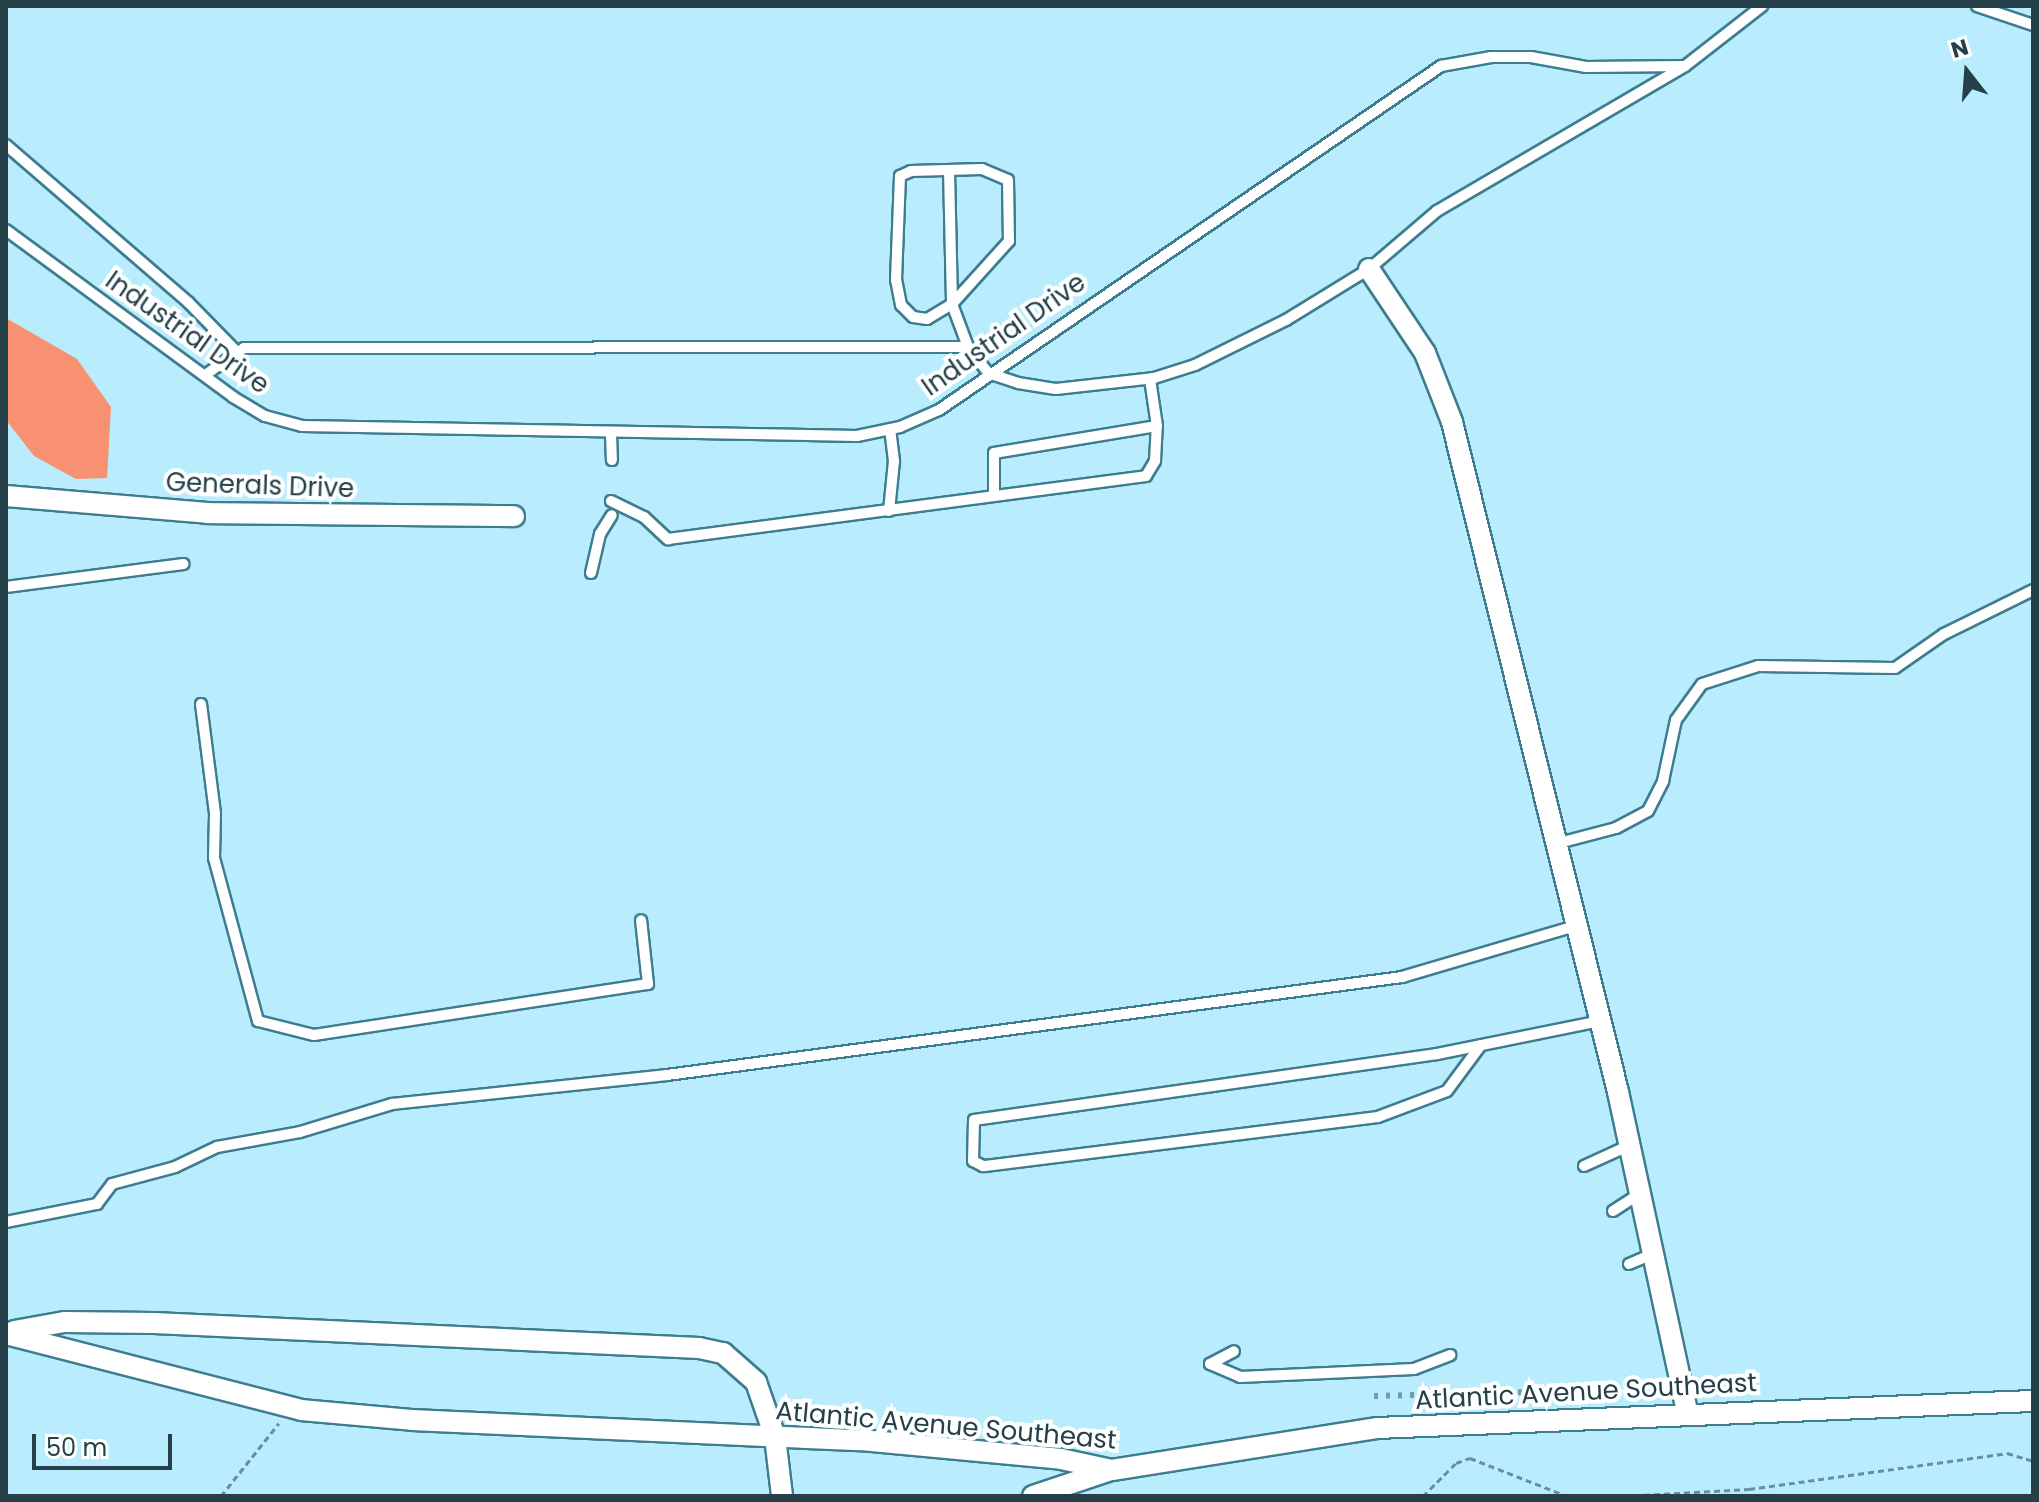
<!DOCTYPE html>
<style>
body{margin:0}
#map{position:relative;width:2039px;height:1502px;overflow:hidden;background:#b9edfd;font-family:Poppins,sans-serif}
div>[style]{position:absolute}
.forest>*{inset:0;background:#f79171}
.path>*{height:3px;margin-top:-1.5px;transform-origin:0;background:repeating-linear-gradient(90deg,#698f9b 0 6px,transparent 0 10px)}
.roads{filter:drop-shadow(2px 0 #3d7d8f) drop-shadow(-2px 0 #3d7d8f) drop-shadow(0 2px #3d7d8f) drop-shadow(0 -2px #3d7d8f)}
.lane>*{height:10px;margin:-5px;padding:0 5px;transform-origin:5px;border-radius:5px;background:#fff}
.street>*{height:20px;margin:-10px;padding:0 10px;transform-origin:10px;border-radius:10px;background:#fff}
.rail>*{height:6px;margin-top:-3px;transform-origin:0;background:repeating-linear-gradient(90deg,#739ca8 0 4px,transparent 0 12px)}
span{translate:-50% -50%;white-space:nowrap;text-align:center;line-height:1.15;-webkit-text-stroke:8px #fff;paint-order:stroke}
.street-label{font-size:26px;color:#254048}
.frame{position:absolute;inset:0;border:8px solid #254048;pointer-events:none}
.north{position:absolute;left:1927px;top:32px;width:80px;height:80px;-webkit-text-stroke:6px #fff;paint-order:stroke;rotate:343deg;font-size:22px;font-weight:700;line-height:32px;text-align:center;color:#254048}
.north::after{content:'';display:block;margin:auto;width:28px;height:36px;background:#254048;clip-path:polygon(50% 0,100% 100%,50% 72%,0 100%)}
.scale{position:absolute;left:32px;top:1434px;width:140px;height:36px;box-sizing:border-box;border:4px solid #254048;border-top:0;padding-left:10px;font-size:24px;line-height:28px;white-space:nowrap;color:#254048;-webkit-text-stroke:6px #fff;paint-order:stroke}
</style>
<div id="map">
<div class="forest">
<div style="clip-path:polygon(6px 318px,77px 359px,111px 407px,107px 478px,76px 479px,34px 456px,6px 420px)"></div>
</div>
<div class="path">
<div style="left:221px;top:1496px;width:93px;rotate:-51.5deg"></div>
<div style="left:1423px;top:1496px;width:47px;rotate:-45deg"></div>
<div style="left:1456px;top:1463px;width:15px;rotate:-20deg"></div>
<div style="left:1470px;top:1458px;width:104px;rotate:21.4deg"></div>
<div style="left:1624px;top:1496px;width:125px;rotate:-3.2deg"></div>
<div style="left:1749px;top:1489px;width:260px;rotate:-7.9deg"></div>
<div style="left:2007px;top:1453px;width:27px;rotate:17deg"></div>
</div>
<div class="roads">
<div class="lane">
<div style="left:1977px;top:6px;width:59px;rotate:18.7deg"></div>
<div style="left:6px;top:145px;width:240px;rotate:40.8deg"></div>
<div style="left:188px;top:302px;width:71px;rotate:45.6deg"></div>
<div style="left:982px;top:169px;width:28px;rotate:23deg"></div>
<div style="left:1008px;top:180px;width:61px;rotate:89.1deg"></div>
<div style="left:1009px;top:241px;width:85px;rotate:132.1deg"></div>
<div style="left:952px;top:304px;width:29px;rotate:149deg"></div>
<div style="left:927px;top:319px;width:14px;rotate:-172deg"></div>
<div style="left:913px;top:317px;width:17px;rotate:-135deg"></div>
<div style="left:901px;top:305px;width:25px;rotate:-101deg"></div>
<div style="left:896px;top:280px;width:104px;rotate:-87.8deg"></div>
<div style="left:900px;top:176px;width:12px;rotate:-24deg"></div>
<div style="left:911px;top:171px;width:71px;rotate:-1.6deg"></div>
<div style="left:949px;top:170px;width:134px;rotate:88.7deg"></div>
<div style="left:952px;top:304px;width:46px;rotate:69.6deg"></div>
<div style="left:6px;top:230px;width:282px;rotate:36.3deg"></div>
<div style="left:233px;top:397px;width:37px;rotate:31deg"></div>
<div style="left:265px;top:416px;width:38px;rotate:15deg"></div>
<div style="left:302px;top:426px;width:555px;rotate:1.03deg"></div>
<div style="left:857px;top:436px;width:44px;rotate:-11.8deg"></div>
<div style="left:900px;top:427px;width:43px;rotate:-23.6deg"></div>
<div style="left:939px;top:410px;width:609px;rotate:-34.42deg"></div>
<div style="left:1441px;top:66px;width:51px;rotate:-10.2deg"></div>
<div style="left:1491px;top:57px;width:40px"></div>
<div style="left:1531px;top:57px;width:56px;rotate:10.3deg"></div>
<div style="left:1586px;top:67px;width:99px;rotate:-0.6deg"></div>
<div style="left:1685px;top:66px;width:98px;rotate:-37.9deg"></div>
<div style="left:205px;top:375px;width:47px;rotate:-34.7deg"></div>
<div style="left:244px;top:348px;width:724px;rotate:-0.08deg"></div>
<div style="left:968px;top:347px;width:33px;rotate:52deg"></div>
<div style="left:988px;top:373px;width:32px;rotate:18deg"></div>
<div style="left:1018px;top:383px;width:38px;rotate:9deg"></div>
<div style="left:1056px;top:389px;width:99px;rotate:-6.4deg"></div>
<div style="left:1154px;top:378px;width:43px;rotate:-17.6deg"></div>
<div style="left:1195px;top:365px;width:102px;rotate:-26.3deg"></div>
<div style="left:1286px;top:320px;width:97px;rotate:-31.6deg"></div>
<div style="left:1369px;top:269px;width:89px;rotate:-40.5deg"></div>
<div style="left:1437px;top:211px;width:285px;rotate:-30.3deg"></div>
<div style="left:611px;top:434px;width:26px;rotate:88deg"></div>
<div style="left:994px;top:496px;width:43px;rotate:-90deg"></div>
<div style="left:994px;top:453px;width:165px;rotate:-9.4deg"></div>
<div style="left:611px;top:501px;width:37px;rotate:26deg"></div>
<div style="left:644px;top:517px;width:33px;rotate:43deg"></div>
<div style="left:668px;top:539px;width:482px;rotate:-7.5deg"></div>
<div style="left:1146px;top:476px;width:17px;rotate:-59deg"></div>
<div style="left:1155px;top:461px;width:35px;rotate:-87deg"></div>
<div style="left:1157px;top:426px;width:48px;rotate:-98.5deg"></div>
<div style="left:889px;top:511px;width:50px;rotate:-84.3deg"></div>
<div style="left:894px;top:461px;width:32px;rotate:-97deg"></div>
<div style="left:591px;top:573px;width:40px;rotate:-77deg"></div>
<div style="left:600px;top:534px;width:22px;rotate:-58deg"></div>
<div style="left:6px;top:587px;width:179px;rotate:-7.4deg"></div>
<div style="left:201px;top:704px;width:111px;rotate:82.7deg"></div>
<div style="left:215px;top:814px;width:44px;rotate:91.3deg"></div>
<div style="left:214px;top:858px;width:169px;rotate:74.9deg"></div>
<div style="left:258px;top:1021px;width:58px;rotate:14deg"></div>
<div style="left:314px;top:1035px;width:338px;rotate:-8.7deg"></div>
<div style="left:648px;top:984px;width:64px;rotate:-96.2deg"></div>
<div style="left:1555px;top:844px;width:63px;rotate:-14.7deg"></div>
<div style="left:1616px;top:828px;width:36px;rotate:-28deg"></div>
<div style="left:1648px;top:811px;width:34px;rotate:-63deg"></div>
<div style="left:1663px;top:781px;width:62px;rotate:-78deg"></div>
<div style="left:1676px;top:720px;width:44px;rotate:-54.2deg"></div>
<div style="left:1702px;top:684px;width:59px;rotate:-17.8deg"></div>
<div style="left:1758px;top:666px;width:137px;rotate:0.8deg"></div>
<div style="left:1895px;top:668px;width:60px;rotate:-34.8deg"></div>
<div style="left:1944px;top:634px;width:99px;rotate:-26.3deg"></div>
<div style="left:1481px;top:1045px;width:57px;rotate:126.5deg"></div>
<div style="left:1447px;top:1091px;width:74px;rotate:159.4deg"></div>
<div style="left:1378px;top:1117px;width:398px;rotate:172.9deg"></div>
<div style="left:983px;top:1166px;width:11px;rotate:-153deg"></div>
<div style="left:973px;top:1161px;width:41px;rotate:-88.6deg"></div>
<div style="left:974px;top:1120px;width:468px;rotate:-8.1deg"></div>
<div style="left:1437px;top:1054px;width:166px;rotate:-11.4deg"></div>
<div style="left:1584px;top:1166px;width:51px;rotate:-24.5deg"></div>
<div style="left:1613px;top:1211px;width:31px;rotate:-33deg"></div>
<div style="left:6px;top:1222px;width:93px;rotate:-11.2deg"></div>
<div style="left:97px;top:1204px;width:25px;rotate:-53deg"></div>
<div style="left:112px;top:1184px;width:65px;rotate:-15.1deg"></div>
<div style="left:175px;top:1167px;width:47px;rotate:-25.5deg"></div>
<div style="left:217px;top:1147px;width:84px;rotate:-10.2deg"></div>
<div style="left:300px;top:1132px;width:96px;rotate:-16.9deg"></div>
<div style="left:392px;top:1104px;width:277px;rotate:-6deg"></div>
<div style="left:667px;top:1075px;width:742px;rotate:-7.59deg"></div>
<div style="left:1402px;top:977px;width:180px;rotate:-16.4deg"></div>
<div style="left:1629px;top:1264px;width:26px;rotate:-23deg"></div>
<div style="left:1210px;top:1364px;width:33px;rotate:23deg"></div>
<div style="left:1240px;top:1377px;width:174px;rotate:-2.6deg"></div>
<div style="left:1414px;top:1369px;width:39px;rotate:-21deg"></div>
<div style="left:1210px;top:1364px;width:27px;rotate:-28deg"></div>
</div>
<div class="street">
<div style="left:1369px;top:269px;width:101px;rotate:56.3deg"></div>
<div style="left:1425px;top:353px;width:74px;rotate:68.6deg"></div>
<div style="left:1452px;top:422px;width:690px;rotate:76.08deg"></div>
<div style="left:1618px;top:1092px;width:327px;rotate:77.8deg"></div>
<div style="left:6px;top:496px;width:202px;rotate:4.8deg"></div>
<div style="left:207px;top:513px;width:307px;rotate:0.6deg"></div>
<div style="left:14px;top:1331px;width:51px;rotate:-10.2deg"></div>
<div style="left:64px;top:1322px;width:90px;rotate:0.6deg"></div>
<div style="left:154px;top:1323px;width:546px;rotate:2.63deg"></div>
<div style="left:699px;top:1348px;width:25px;rotate:12deg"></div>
<div style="left:723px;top:1353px;width:44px;rotate:41.3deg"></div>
<div style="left:756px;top:1382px;width:58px;rotate:70.9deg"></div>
<div style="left:775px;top:1437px;width:59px;rotate:83.2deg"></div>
<div style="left:6px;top:1334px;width:305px;rotate:14.4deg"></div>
<div style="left:301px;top:1410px;width:111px;rotate:5.1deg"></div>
<div style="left:412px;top:1420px;width:449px;rotate:2.6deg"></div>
<div style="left:861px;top:1440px;width:201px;rotate:5.4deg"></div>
<div style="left:1061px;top:1459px;width:52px;rotate:12.2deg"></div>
<div style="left:1112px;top:1470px;width:268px;rotate:-9deg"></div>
<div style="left:1377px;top:1428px;width:657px;rotate:-2.36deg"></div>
<div style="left:1033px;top:1496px;width:79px;rotate:-18.4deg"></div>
</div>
</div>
<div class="rail">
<div style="left:1374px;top:1396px;width:211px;rotate:-1.4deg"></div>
</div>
<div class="street-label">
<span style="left:187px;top:333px;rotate:35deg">Industrial Drive</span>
<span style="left:1004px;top:335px;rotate:-35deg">Industrial Drive</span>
<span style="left:260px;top:486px;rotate:2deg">Generals Drive</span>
<span style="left:1586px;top:1392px;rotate:-3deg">Atlantic Avenue Southeast</span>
<span style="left:946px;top:1426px;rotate:5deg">Atlantic Avenue Southeast</span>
</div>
<div class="frame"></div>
<div class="north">N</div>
<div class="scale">50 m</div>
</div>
